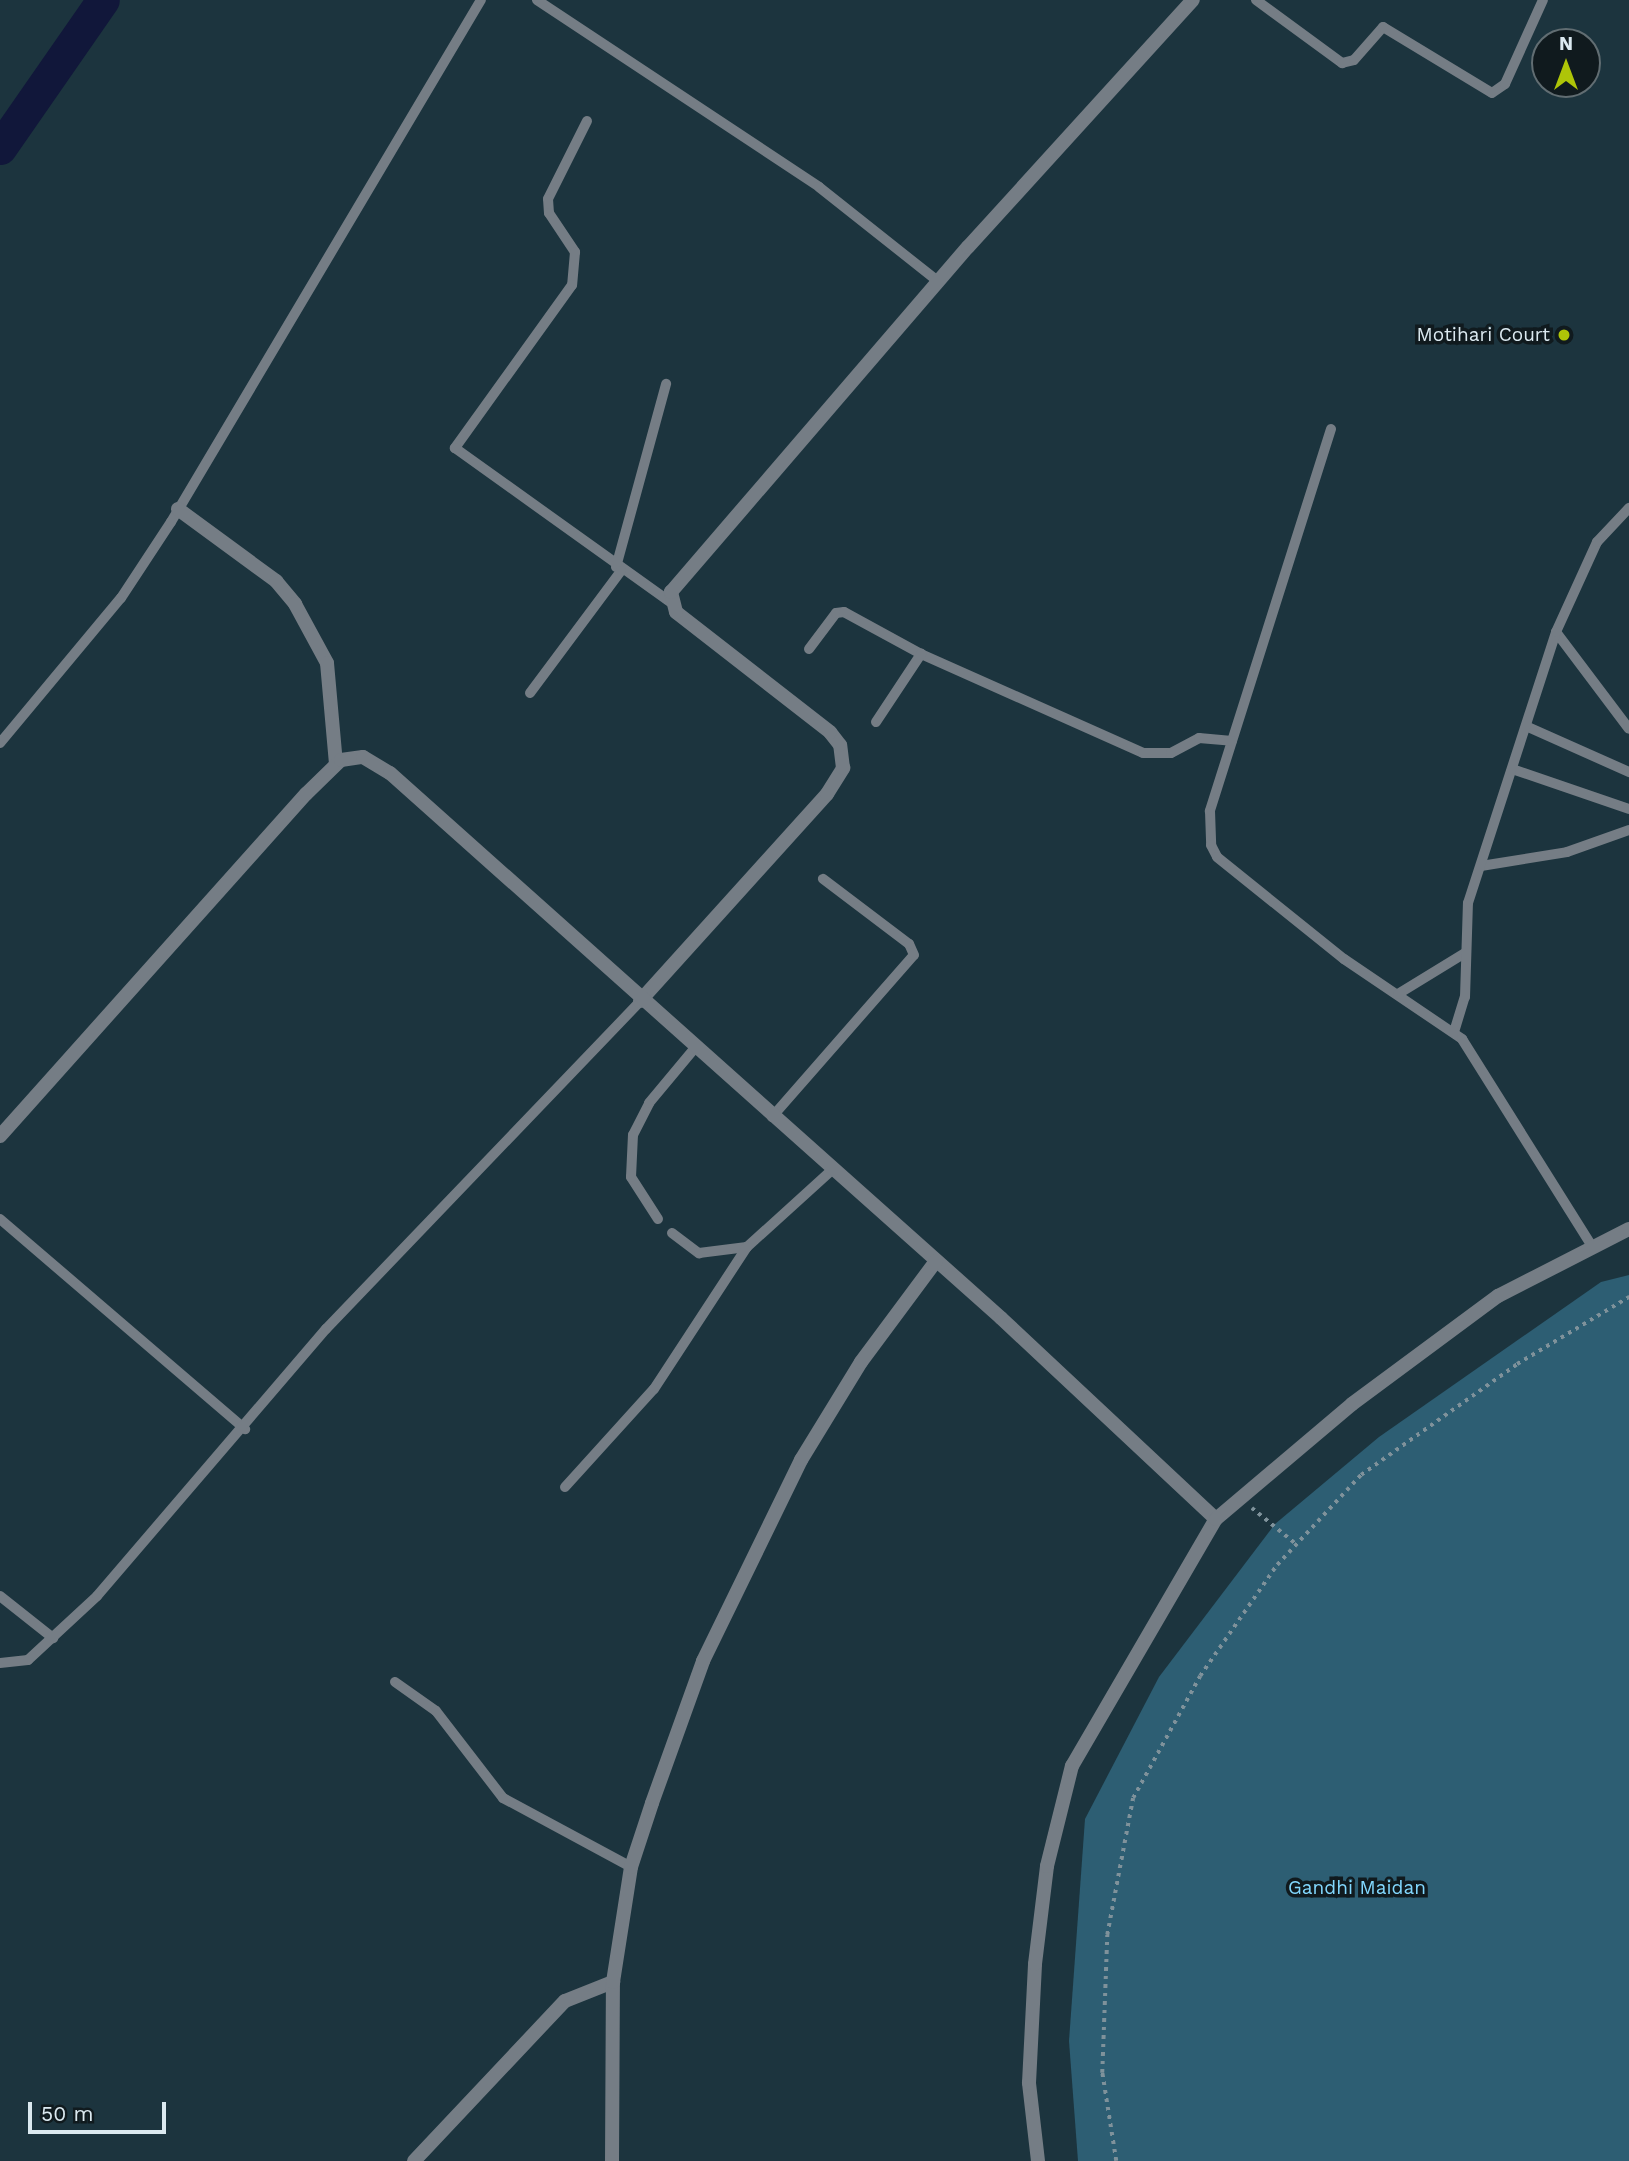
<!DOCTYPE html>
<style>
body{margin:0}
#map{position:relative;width:1629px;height:2161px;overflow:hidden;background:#1c343e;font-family:"Work Sans",sans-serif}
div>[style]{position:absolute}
.green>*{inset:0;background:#2d5e73}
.river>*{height:33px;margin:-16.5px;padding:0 16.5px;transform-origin:16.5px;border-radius:16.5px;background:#11173a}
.path>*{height:3.5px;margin-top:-1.75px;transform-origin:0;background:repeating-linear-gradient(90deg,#7f929b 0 3.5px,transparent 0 8.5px)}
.lane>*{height:10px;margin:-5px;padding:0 5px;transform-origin:5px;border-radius:5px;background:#757d85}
.street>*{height:14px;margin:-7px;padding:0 7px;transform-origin:7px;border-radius:7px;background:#757d85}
.dots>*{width:19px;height:19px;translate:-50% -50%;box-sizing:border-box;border:4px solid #101a1e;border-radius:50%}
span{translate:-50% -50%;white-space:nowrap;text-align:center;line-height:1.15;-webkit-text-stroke:7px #101a1e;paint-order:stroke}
.poi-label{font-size:19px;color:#dbe9f0}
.right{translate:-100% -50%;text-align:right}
.park-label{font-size:19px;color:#82d8fe}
.north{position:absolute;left:1531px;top:28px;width:70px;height:70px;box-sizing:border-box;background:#101a1e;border:2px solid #616d72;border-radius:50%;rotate:0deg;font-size:19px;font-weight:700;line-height:28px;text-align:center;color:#dbe9f0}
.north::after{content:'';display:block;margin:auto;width:24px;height:32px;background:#aec508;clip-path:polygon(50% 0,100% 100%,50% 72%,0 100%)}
.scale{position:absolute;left:28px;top:2102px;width:138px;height:32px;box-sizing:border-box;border:4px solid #dbe9f0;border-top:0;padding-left:9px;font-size:21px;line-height:24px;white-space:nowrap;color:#dbe9f0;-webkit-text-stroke:5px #101a1e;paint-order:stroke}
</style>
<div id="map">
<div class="green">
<div style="clip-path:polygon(1629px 1275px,1629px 2161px,1078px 2161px,1069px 2041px,1085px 1819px,1159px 1677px,1275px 1524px,1379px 1437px,1601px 1282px)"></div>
</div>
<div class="river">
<div style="left:0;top:148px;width:180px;rotate:-55.2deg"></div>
</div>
<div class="path">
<div style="left:1252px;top:1508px;width:57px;rotate:39.3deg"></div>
<div style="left:1116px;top:2161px;width:89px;rotate:-99deg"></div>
<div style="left:1102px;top:2073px;width:138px;rotate:-87.9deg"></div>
<div style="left:1107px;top:1935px;width:139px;rotate:-79.3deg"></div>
<div style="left:1133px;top:1798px;width:139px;rotate:-61.2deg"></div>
<div style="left:1200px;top:1676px;width:135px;rotate:-55.3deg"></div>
<div style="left:1277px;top:1565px;width:123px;rotate:-47deg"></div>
<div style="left:1361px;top:1475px;width:191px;rotate:-35.4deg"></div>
<div style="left:1517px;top:1364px;width:131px;rotate:-30.9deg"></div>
</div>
<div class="lane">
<div style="left:537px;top:0;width:338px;rotate:33.5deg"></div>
<div style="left:819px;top:187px;width:153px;rotate:38.4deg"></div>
<div style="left:1256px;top:0;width:107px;rotate:36.2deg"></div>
<div style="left:1342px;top:63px;width:12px;rotate:-14deg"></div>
<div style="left:1354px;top:60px;width:44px;rotate:-48.7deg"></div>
<div style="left:1383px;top:27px;width:127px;rotate:31.2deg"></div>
<div style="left:1492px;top:93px;width:16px;rotate:-35deg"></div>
<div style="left:1505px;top:84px;width:92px;rotate:-65.7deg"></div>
<div style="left:587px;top:121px;width:87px;rotate:116.6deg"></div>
<div style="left:548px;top:199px;width:14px;rotate:86deg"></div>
<div style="left:549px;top:213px;width:47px;rotate:56.3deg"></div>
<div style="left:575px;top:252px;width:33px;rotate:95deg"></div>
<div style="left:572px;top:285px;width:201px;rotate:125.7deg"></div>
<div style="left:455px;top:448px;width:264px;rotate:35.6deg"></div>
<div style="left:1331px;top:429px;width:401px;rotate:107.6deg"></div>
<div style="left:1210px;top:811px;width:34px;rotate:88deg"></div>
<div style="left:1211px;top:845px;width:13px;rotate:63deg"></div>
<div style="left:1217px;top:857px;width:163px;rotate:38.8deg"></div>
<div style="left:1344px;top:959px;width:143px;rotate:34.1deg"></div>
<div style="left:1462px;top:1039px;width:243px;rotate:57.9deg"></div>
<div style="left:616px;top:567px;width:190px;rotate:-74.7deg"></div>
<div style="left:1556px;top:632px;width:121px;rotate:53deg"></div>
<div style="left:809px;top:649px;width:45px;rotate:-53.1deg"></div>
<div style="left:836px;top:613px;width:8px;rotate:-7deg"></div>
<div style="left:844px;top:612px;width:88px;rotate:28.6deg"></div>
<div style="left:921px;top:654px;width:243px;rotate:24deg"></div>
<div style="left:1143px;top:753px;width:28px"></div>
<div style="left:1171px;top:753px;width:32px;rotate:-28deg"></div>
<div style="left:1199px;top:738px;width:33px;rotate:5deg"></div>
<div style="left:530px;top:693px;width:152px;rotate:-53.3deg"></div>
<div style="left:876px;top:722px;width:82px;rotate:-56.5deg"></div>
<div style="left:1528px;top:727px;width:111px;rotate:24deg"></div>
<div style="left:0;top:743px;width:189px;rotate:-50.2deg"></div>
<div style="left:121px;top:598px;width:91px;rotate:-56.7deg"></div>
<div style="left:171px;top:522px;width:607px;rotate:-59.3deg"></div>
<div style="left:1515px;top:770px;width:120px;rotate:18.9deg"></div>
<div style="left:1481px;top:866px;width:87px;rotate:-9.2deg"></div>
<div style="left:1567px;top:852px;width:66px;rotate:-19.5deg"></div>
<div style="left:1398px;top:994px;width:79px;rotate:-31.5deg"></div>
<div style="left:1454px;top:1032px;width:37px;rotate:-73deg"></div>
<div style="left:1465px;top:997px;width:94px;rotate:-88.2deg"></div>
<div style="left:1468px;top:903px;width:285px;rotate:-72deg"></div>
<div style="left:1556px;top:632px;width:99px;rotate:-65.5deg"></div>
<div style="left:1597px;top:542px;width:47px;rotate:-46.7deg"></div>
<div style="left:772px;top:1117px;width:215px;rotate:-48.8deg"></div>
<div style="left:914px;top:955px;width:12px;rotate:-114deg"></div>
<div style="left:909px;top:944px;width:108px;rotate:-142.9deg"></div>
<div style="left:0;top:1219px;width:323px;rotate:40.6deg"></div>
<div style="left:658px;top:1219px;width:50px;rotate:-122.7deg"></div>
<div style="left:631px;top:1177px;width:42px;rotate:-87.3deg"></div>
<div style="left:633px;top:1135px;width:36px;rotate:-63deg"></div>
<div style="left:649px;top:1103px;width:70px;rotate:-50.2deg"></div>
<div style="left:672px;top:1233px;width:34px;rotate:37deg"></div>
<div style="left:699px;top:1253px;width:48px;rotate:-7.1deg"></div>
<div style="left:747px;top:1247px;width:115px;rotate:-42.2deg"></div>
<div style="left:565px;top:1487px;width:132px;rotate:-47.8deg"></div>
<div style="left:654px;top:1389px;width:170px;rotate:-56.8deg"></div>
<div style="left:0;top:1596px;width:68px;rotate:38.4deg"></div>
<div style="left:0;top:1663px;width:28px;rotate:-6deg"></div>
<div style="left:28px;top:1660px;width:94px;rotate:-42.8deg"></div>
<div style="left:97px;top:1596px;width:352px;rotate:-49.4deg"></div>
<div style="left:326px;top:1329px;width:454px;rotate:-46.2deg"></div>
<div style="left:395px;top:1682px;width:50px;rotate:35.3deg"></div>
<div style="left:436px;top:1711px;width:110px;rotate:52.4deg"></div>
<div style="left:503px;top:1798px;width:145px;rotate:28.3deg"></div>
</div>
<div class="street">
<div style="left:178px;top:509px;width:122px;rotate:36.3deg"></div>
<div style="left:276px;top:581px;width:30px;rotate:50deg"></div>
<div style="left:295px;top:604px;width:67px;rotate:61.5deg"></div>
<div style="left:327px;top:663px;width:101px;rotate:84.9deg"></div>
<div style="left:640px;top:1001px;width:279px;rotate:-47.9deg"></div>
<div style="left:827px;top:794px;width:31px;rotate:-58deg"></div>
<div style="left:843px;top:768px;width:23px;rotate:-97deg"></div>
<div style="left:840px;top:745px;width:16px;rotate:-128deg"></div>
<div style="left:830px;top:732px;width:195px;rotate:-142.1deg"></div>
<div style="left:676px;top:612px;width:21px;rotate:-104deg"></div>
<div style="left:671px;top:592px;width:455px;rotate:-49.3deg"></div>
<div style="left:968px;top:247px;width:334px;rotate:-47.7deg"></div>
<div style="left:0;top:1136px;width:459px;rotate:-48.2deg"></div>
<div style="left:306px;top:794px;width:49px;rotate:-44.2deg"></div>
<div style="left:341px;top:760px;width:22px;rotate:-8deg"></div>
<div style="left:363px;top:757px;width:31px;rotate:31deg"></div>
<div style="left:390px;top:773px;width:819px;rotate:41.73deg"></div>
<div style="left:1001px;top:1318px;width:294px;rotate:43.1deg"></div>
<div style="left:414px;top:2161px;width:220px;rotate:-46.7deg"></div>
<div style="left:565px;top:2001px;width:52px;rotate:-21.6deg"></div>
<div style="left:612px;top:2161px;width:179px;rotate:-89.7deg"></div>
<div style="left:613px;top:1982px;width:116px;rotate:-81.1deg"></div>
<div style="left:631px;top:1867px;width:67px;rotate:-71.8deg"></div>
<div style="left:652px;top:1803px;width:151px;rotate:-70.2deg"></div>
<div style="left:703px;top:1661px;width:224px;rotate:-64deg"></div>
<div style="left:801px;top:1460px;width:115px;rotate:-58.5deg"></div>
<div style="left:861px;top:1362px;width:126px;rotate:-53.4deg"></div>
<div style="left:1038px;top:2161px;width:79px;rotate:-96.6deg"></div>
<div style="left:1029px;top:2083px;width:119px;rotate:-87.1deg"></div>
<div style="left:1035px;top:1964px;width:99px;rotate:-83deg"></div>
<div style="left:1047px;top:1866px;width:103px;rotate:-76deg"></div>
<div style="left:1072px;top:1766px;width:286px;rotate:-59.8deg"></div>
<div style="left:1216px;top:1519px;width:178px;rotate:-40.2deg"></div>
<div style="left:1352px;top:1404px;width:182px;rotate:-36.5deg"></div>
<div style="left:1498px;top:1296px;width:147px;rotate:-27.1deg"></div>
</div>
<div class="dots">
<div style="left:1564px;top:335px;background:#aec508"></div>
</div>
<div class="poi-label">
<span class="right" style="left:1550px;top:335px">Motihari Court</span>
</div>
<div class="park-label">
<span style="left:1357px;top:1888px">Gandhi Maidan</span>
</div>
<div class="north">N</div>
<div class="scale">50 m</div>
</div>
